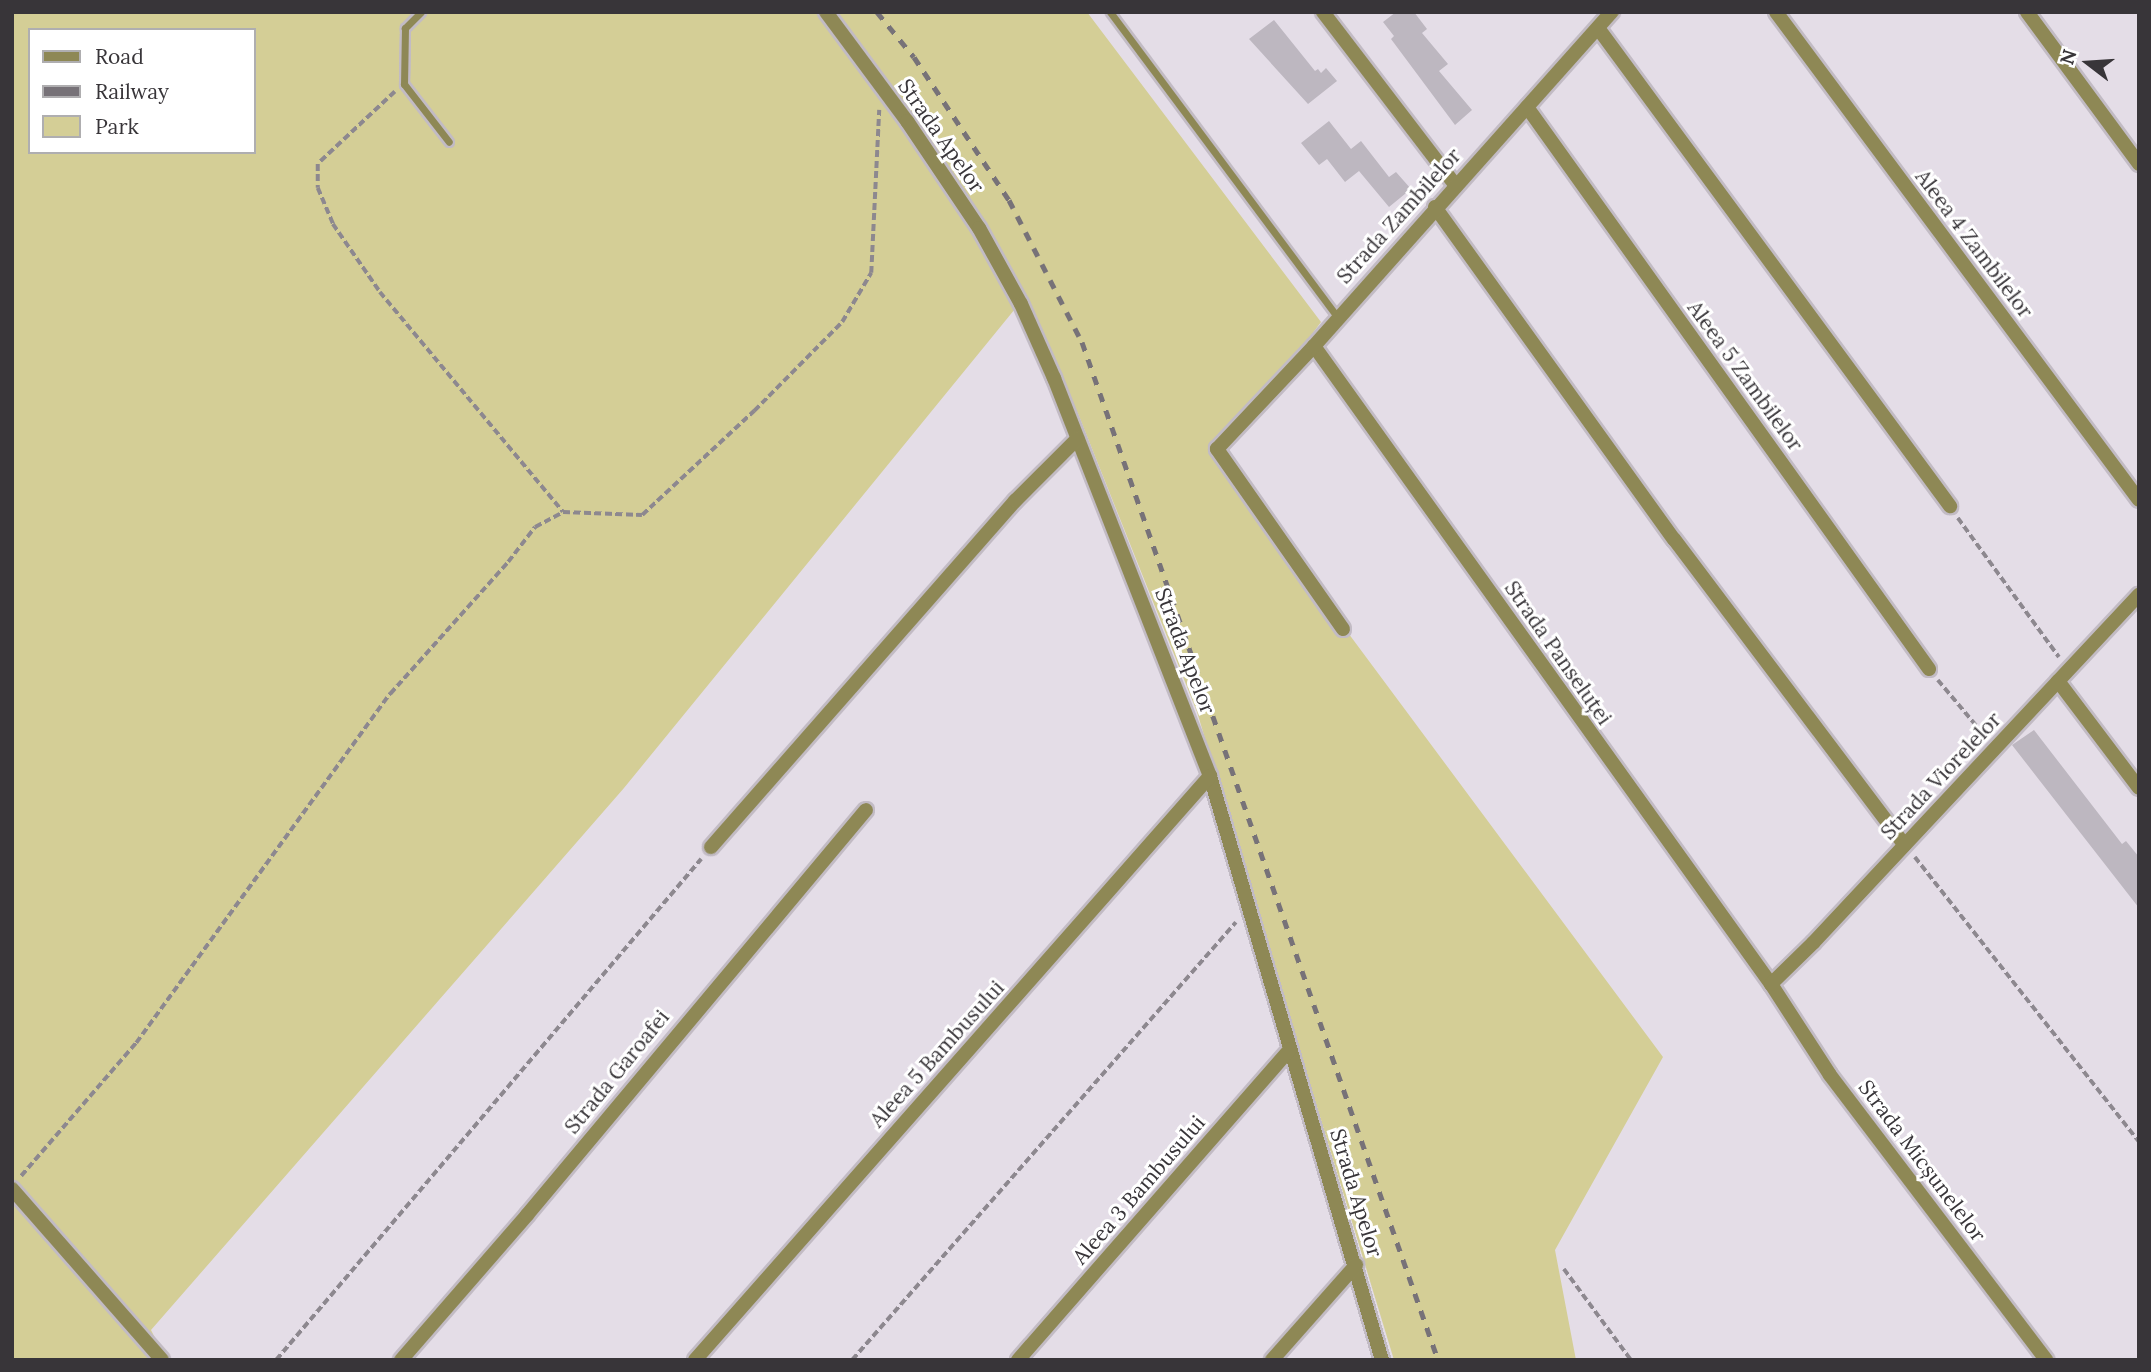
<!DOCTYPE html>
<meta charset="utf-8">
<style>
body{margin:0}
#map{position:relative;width:2151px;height:1372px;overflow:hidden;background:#e4dde7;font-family:Lora,serif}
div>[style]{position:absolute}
.green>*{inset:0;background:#d4ce96}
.building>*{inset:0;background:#bdb7c0}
.path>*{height:3.5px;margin-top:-1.75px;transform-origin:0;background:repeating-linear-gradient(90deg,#8d888f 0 7px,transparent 0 10.5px)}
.roads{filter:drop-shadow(2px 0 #c2bbc4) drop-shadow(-2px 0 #c2bbc4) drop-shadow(0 2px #c2bbc4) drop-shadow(0 -2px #c2bbc4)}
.service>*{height:7px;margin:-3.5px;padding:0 3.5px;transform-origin:3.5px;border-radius:3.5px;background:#8e8855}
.minor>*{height:14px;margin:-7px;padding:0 7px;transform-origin:7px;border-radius:7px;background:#8e8855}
.rail>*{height:5px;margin-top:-2.5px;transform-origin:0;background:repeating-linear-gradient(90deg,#777278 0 9px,transparent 0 18px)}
span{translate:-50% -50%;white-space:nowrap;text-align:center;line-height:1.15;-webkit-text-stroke:6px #fff;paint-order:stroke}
.street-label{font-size:21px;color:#383539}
.frame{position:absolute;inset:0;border:14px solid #383539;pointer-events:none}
.legend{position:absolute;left:28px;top:28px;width:228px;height:126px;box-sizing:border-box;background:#fff;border:2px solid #afaeb0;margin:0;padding:9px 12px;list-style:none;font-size:21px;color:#383539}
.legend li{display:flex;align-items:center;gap:14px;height:35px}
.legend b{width:35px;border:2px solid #afaeb0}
.north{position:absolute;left:2053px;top:28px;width:70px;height:70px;-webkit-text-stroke:5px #fff;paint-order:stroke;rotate:287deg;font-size:19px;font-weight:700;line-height:28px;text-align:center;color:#383539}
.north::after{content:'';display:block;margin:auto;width:24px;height:32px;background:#383539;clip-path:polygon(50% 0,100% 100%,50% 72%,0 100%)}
</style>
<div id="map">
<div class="green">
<div style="clip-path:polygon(evenodd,12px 12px,1087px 12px,1321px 322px,1219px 459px,1663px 1057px,1555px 1250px,1576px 1360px,1394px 1360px,1197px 712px,1079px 416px,1024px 298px,624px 788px,151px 1330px,166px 1360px,12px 1360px,12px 12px,30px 30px,254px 30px,254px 152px,30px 152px,30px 30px)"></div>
</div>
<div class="building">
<div style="clip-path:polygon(1396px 12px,1414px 12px,1427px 29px,1422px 33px,1448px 64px,1439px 71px,1472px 110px,1455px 125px,1391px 39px,1394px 36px,1383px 22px)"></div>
<div style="clip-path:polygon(1274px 20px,1315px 71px,1318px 69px,1321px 73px,1326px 68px,1337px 81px,1308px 104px,1249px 39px)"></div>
<div style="clip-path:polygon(1329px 121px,1351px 149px,1361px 141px,1389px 177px,1396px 172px,1411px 189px,1389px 207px,1359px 171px,1345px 182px,1327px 159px,1319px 165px,1301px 143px)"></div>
<div style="clip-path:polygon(2034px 730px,2122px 844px,2126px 841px,2139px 857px,2139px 908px,2012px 745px)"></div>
</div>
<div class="path">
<div style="left:395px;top:92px;width:105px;rotate:136.9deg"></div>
<div style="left:318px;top:164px;width:24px;rotate:90deg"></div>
<div style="left:318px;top:188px;width:39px;rotate:67deg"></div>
<div style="left:333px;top:224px;width:83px;rotate:55.3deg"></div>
<div style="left:380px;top:292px;width:286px;rotate:50.2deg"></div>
<div style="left:1958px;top:518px;width:172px;rotate:54deg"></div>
<div style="left:1938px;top:680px;width:73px;rotate:50deg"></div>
<div style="left:1915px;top:857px;width:362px;rotate:51.8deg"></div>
<div style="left:21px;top:1176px;width:176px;rotate:-49.2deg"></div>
<div style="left:136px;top:1043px;width:432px;rotate:-54deg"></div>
<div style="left:390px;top:694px;width:177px;rotate:-48.2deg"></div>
<div style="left:508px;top:562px;width:44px;rotate:-52.4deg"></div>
<div style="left:535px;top:527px;width:32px;rotate:-28deg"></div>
<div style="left:563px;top:512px;width:79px;rotate:2.2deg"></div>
<div style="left:642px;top:515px;width:153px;rotate:-42.9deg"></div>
<div style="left:754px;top:411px;width:125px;rotate:-45.3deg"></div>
<div style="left:842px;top:322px;width:57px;rotate:-59.4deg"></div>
<div style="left:871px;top:273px;width:163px;rotate:-87.2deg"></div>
<div style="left:1564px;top:1269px;width:113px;rotate:53.6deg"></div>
<div style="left:276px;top:1360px;width:657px;rotate:-49.69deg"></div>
<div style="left:852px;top:1360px;width:582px;rotate:-48.76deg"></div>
</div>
<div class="roads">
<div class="service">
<div style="left:421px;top:12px;width:23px;rotate:135deg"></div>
<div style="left:405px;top:28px;width:56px;rotate:91deg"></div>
<div style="left:404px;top:84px;width:73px;rotate:52.2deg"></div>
<div style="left:1110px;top:12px;width:379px;rotate:53.3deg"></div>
</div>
<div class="minor">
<div style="left:826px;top:12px;width:136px;rotate:53.4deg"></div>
<div style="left:907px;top:121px;width:129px;rotate:56.1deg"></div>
<div style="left:979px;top:228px;width:87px;rotate:61.1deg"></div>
<div style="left:1021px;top:304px;width:81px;rotate:66deg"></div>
<div style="left:1054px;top:378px;width:427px;rotate:68.6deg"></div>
<div style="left:1210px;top:776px;width:609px;rotate:73.59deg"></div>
<div style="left:1323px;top:12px;width:219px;rotate:52.6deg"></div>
<div style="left:1776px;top:12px;width:608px;rotate:53.36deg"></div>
<div style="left:2027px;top:12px;width:189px;rotate:53.6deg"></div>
<div style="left:1598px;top:28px;width:594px;rotate:53.63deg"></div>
<div style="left:1527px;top:107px;width:691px;rotate:54.42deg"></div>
<div style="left:1435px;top:207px;width:409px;rotate:54.3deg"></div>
<div style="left:1674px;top:539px;width:383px;rotate:53deg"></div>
<div style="left:1314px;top:346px;width:785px;rotate:54.39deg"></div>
<div style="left:1771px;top:984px;width:108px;rotate:57deg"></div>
<div style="left:1830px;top:1075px;width:358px;rotate:52.8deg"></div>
<div style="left:1343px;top:629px;width:220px;rotate:-125deg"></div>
<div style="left:1217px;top:449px;width:141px;rotate:-46.7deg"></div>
<div style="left:1314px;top:346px;width:448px;rotate:-48.3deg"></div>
<div style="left:2058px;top:681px;width:134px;rotate:52.9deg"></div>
<div style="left:711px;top:847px;width:461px;rotate:-48.7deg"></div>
<div style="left:1015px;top:501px;width:88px;rotate:-45deg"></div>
<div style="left:1771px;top:984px;width:59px;rotate:-44.3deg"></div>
<div style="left:1813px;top:943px;width:477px;rotate:-46.9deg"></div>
<div style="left:12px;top:1189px;width:227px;rotate:48.7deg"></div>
<div style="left:401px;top:1360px;width:192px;rotate:-49deg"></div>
<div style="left:527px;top:1215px;width:528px;rotate:-50.07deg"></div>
<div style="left:695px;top:1360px;width:779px;rotate:-48.59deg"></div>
<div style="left:1018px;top:1360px;width:413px;rotate:-48.8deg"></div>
<div style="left:1272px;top:1360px;width:127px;rotate:-48.5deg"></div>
</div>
</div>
<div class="rail">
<div style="left:877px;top:12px;width:58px;rotate:50.6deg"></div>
<div style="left:914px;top:57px;width:172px;rotate:56.4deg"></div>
<div style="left:1009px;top:200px;width:160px;rotate:62.8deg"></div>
<div style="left:1082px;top:342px;width:1078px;rotate:70.72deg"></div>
</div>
<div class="street-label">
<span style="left:941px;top:136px;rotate:55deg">Strada Apelor</span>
<span style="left:1399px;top:216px;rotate:-48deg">Strada Zambilelor</span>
<span style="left:1974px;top:244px;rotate:53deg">Aleea 4 Zambilelor</span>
<span style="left:1745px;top:376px;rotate:54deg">Aleea 5 Zambilelor</span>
<span style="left:1185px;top:651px;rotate:69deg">Strada Apelor</span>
<span style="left:1558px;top:653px;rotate:55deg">Strada Panseluței</span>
<span style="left:1941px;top:776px;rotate:-47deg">Strada Viorelelor</span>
<span style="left:937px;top:1054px;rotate:-48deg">Aleea 5 Bambusului</span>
<span style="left:617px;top:1072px;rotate:-51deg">Strada Garoafei</span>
<span style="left:1922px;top:1161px;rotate:53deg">Strada Micșunelelor</span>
<span style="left:1139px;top:1190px;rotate:-49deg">Aleea 3 Bambusului</span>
<span style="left:1356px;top:1193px;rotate:73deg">Strada Apelor</span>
</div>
<div class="frame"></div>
<ul class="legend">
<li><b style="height:9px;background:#8e8855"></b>Road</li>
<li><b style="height:9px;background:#777278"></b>Railway</li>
<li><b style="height:19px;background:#d4ce96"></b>Park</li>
</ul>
<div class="north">N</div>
</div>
